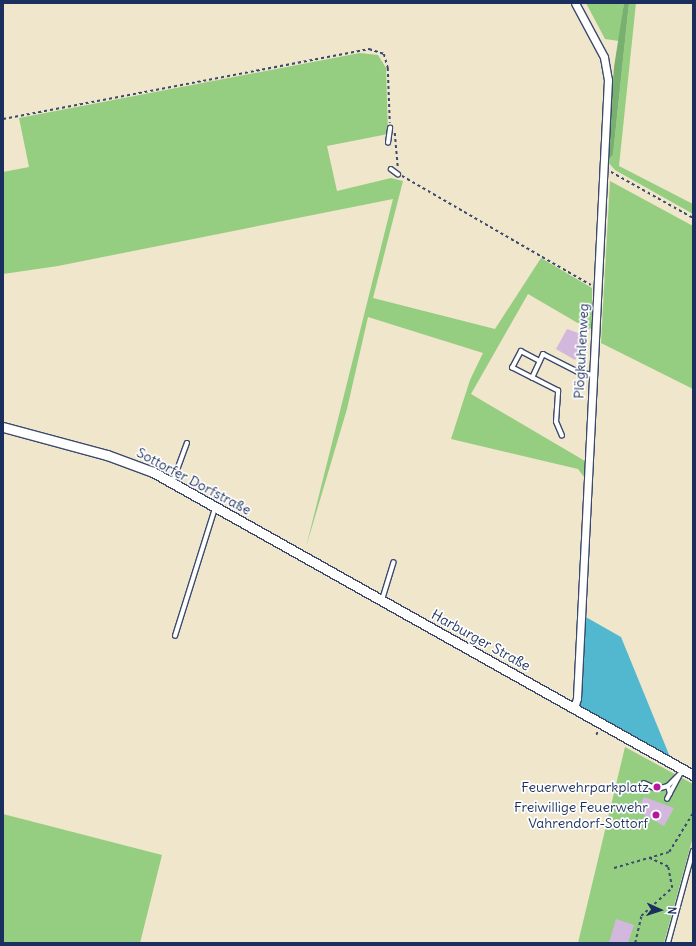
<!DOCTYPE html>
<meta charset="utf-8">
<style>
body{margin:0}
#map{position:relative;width:696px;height:946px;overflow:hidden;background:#efe6cb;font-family:Delius,sans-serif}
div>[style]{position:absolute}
.green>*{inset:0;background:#95ce81}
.forest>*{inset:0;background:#78b16f}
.water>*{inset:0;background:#52b8d0}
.building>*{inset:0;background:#d3b8de}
.path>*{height:1.5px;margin-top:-0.75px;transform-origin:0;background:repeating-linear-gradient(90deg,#3b4a6e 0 3px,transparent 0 6px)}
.roads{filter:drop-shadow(1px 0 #3b4a6e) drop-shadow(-1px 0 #3b4a6e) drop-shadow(0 1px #3b4a6e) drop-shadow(0 -1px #3b4a6e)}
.service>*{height:3.5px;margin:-1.75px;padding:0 1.75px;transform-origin:1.75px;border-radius:1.75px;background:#fff}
.minor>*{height:7px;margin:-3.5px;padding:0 3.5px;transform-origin:3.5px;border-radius:3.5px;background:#fff}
.tertiary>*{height:9px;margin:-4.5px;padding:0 4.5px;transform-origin:4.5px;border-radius:4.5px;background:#fff}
.dots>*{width:11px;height:11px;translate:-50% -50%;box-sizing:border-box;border:2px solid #fff;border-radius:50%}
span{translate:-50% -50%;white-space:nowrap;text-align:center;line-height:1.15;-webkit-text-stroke:3.5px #fff;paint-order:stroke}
.street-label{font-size:14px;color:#1b2f5e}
.poi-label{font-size:14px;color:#1b2f5e}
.right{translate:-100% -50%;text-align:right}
.frame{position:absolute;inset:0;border:4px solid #1b2f5e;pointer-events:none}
.north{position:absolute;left:640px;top:890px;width:40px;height:40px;-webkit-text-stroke:3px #fff;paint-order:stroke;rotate:93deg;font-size:11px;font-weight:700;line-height:16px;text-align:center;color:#1b2f5e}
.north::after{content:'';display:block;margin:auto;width:14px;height:18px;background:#1b2f5e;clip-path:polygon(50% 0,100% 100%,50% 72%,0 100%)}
</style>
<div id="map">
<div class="green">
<div style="clip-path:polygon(586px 3px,624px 3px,619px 41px,605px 39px)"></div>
<div style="clip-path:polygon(629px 3px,636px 3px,619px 166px,693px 204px,693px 214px,615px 170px,607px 161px,613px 155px)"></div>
<div style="clip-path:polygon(360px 53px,378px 55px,386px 68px,388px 134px,327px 146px,337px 191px,391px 178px,403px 181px,373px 298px,495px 329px,541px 258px,592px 288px,592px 328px,588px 329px,528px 294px,471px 394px,585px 461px,584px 477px,578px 469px,451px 439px,470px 380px,483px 353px,368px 317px,347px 409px,306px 547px,393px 199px,58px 266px,3px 274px,3px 172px,29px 167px,19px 118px)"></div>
<div style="clip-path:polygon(610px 181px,693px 226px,693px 389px,601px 343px)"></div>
<div style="clip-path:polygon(625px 747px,693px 784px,693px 837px,664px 943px,578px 943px)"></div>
<div style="clip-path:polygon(3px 814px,162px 855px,140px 943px,3px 943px)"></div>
</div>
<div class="forest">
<div style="clip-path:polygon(624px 3px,629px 3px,613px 155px,607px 161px,614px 67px)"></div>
</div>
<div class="water">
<div style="clip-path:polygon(584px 616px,621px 637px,670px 757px,580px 706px)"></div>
</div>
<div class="building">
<div style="clip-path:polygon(567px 329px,581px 334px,579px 337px,586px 341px,575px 360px,556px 349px)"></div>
<div style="clip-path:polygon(644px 797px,674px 808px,664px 826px,637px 811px)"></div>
<div style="clip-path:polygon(616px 919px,634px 925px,628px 943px,609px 943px)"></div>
</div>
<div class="path">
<div style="left:3px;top:119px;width:373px;rotate:-10.8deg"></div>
<div style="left:369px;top:49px;width:16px;rotate:18deg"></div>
<div style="left:384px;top:54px;width:15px;rotate:74deg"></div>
<div style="left:388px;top:68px;width:55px;rotate:87.9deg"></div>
<div style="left:395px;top:133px;width:34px;rotate:85deg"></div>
<div style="left:611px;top:172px;width:94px;rotate:29.3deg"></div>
<div style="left:402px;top:176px;width:218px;rotate:30deg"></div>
<div style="left:596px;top:735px;width:4px;rotate:-63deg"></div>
<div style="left:614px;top:868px;width:57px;rotate:-16.2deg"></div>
<div style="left:669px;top:852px;width:46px;rotate:-58.4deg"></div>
<div style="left:635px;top:943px;width:28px;rotate:-77deg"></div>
<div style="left:641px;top:916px;width:42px;rotate:-42.1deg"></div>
<div style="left:672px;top:888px;width:21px;rotate:-101deg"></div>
<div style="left:668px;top:867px;width:21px;rotate:-155deg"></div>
</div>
<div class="roads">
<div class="service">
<div style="left:388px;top:143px;width:15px;rotate:-82deg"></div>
<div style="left:391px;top:169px;width:9px;rotate:36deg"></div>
<div style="left:532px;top:378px;width:22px;rotate:-153deg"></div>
<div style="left:512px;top:368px;width:19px;rotate:-62deg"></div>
<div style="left:521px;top:351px;width:21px;rotate:28deg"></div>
<div style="left:562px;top:436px;width:15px;rotate:-113deg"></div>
<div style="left:556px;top:422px;width:31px;rotate:-86deg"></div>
<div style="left:558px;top:391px;width:29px;rotate:-153deg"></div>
<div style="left:532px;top:378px;width:26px;rotate:-65deg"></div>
<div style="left:543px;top:354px;width:39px;rotate:27deg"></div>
<div style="left:578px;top:372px;width:15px;rotate:11deg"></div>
<div style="left:173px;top:481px;width:40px;rotate:-69.8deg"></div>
<div style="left:382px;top:600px;width:39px;rotate:-73deg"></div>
<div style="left:175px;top:636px;width:134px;rotate:-72.6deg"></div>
<div style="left:644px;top:783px;width:14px;rotate:25deg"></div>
<div style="left:657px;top:789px;width:11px;rotate:-15deg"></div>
<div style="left:670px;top:794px;width:8px;rotate:-104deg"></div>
<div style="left:668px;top:786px;width:16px;rotate:-45deg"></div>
<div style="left:667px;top:799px;width:32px;rotate:-62deg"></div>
<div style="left:668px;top:943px;width:95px;rotate:-74.8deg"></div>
</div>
<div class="minor">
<div style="left:574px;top:708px;width:10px;rotate:-73deg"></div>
<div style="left:577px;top:698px;width:619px;rotate:-87.13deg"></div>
<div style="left:608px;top:80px;width:23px;rotate:-100deg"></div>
<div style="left:604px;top:57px;width:61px;rotate:-118.2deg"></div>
</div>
<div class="tertiary">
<div style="left:3px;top:427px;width:108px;rotate:15.1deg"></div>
<div style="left:107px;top:455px;width:49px;rotate:20.3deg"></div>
<div style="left:153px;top:472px;width:619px;rotate:29.3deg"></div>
</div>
</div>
<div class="dots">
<div style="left:657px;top:787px;background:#b5179e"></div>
<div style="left:656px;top:815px;background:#b5179e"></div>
</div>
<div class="street-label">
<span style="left:581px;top:351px;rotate:-87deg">Plögkuhlenweg</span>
<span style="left:194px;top:481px;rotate:28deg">Sottorfer Dorfstraße</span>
<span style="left:481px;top:640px;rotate:29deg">Harburger Straße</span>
</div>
<div class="poi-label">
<span class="right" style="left:649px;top:787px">Feuerwehrparkplatz</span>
<span class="right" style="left:648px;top:815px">Freiwillige Feuerwehr<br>Vahrendorf-Sottorf</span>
</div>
<div class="frame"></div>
<div class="north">N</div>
</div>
